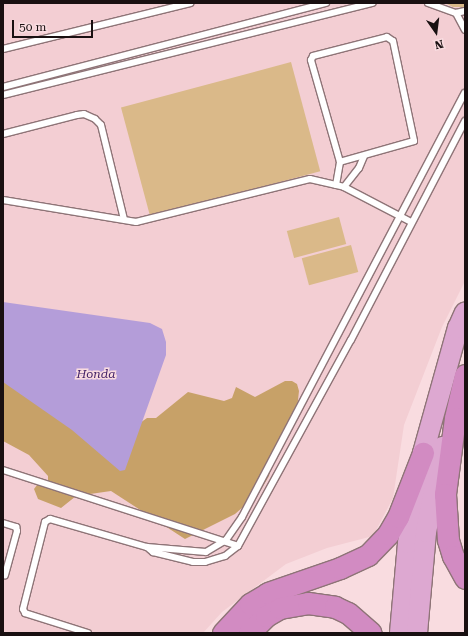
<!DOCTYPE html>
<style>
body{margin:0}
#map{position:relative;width:468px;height:636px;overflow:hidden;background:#f9dce0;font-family:"Roboto Serif",serif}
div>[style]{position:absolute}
.built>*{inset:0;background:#f3ced3}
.green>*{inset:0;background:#dab989;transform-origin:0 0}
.forest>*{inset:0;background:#c7a168}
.water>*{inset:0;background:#b49dd9}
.roads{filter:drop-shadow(1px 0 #8e7477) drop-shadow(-1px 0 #8e7477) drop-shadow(0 1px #8e7477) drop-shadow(0 -1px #8e7477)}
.service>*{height:6px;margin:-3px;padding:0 3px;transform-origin:3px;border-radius:3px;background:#fff}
.primary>*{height:20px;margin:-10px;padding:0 10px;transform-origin:10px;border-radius:10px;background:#dda8d1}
.trunk>*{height:21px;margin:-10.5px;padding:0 10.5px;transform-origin:10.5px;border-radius:10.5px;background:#d28bc2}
span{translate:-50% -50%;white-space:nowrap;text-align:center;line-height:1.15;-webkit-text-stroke:3px #f9dce0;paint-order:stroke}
.water-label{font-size:12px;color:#422167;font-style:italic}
.frame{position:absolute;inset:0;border:4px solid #191011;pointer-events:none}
.north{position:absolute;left:416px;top:12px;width:40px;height:40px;-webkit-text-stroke:3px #f9dce0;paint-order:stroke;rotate:166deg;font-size:11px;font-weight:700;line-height:16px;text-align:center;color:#191011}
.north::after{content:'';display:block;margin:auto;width:14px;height:18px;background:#191011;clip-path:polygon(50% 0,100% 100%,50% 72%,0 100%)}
.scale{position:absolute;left:12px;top:20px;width:81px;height:18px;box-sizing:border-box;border:2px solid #191011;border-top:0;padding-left:5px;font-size:12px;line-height:14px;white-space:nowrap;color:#191011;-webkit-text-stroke:3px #f9dce0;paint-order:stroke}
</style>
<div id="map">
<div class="built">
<div style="clip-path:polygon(3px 3px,465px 3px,465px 281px,442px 327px,404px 425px,393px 498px,373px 536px,327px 548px,286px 564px,222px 612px,203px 633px,3px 633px)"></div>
</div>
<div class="green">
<div style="clip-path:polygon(445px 3px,465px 3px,465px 7px,453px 7px)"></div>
<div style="left:291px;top:62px;width:113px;height:176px;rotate:75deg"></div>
<div style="left:339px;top:217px;width:28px;height:54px;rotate:75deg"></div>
<div style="left:351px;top:245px;width:28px;height:51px;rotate:75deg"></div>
</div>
<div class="forest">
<div style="clip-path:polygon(3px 377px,130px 430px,147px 418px,156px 418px,188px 392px,224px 401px,232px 398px,236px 387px,255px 397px,285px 381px,292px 381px,297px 384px,299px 391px,297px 409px,278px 442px,269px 476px,259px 493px,235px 514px,185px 539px,111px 491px,76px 496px,61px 508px,38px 499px,34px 489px,37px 485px,48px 481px,48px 476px,29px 455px,3px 441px)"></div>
</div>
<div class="water">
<div style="clip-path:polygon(3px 302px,150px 323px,162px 329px,166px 342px,166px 355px,125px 470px,120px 471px,72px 430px,3px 382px)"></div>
</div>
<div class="roads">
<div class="service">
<div style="left:428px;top:3px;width:30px;rotate:20deg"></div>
<div style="left:456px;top:13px;width:9px;rotate:-13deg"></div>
<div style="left:456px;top:13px;width:19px;rotate:62deg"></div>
<div style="left:387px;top:37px;width:7px;rotate:34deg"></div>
<div style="left:393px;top:41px;width:102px;rotate:78.1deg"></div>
<div style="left:414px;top:141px;width:77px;rotate:164.2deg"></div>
<div style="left:340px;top:162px;width:106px;rotate:-105.9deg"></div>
<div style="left:311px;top:60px;width:4px;rotate:-63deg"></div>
<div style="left:313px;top:56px;width:76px;rotate:-14.4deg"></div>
<div style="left:3px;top:49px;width:193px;rotate:-13.8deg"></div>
<div style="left:3px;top:87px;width:334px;rotate:-14.6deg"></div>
<div style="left:3px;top:95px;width:381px;rotate:-14deg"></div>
<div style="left:3px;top:134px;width:76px;rotate:-14.4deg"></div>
<div style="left:77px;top:115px;width:7px;rotate:-8deg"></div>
<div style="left:84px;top:114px;width:12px;rotate:24deg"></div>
<div style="left:95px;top:119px;width:8px;rotate:45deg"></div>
<div style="left:101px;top:125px;width:97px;rotate:76.3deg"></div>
<div style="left:336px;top:185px;width:23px;rotate:-80deg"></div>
<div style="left:344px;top:187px;width:24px;rotate:-52deg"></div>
<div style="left:359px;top:168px;width:13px;rotate:-67deg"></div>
<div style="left:3px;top:200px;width:135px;rotate:9.4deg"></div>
<div style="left:136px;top:222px;width:179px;rotate:-13.9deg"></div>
<div style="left:310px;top:179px;width:35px;rotate:13deg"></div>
<div style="left:344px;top:187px;width:76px;rotate:27.6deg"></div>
<div style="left:3px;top:470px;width:247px;rotate:17.9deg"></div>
<div style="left:3px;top:523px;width:14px;rotate:17deg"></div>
<div style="left:16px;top:527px;width:4px;rotate:76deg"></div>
<div style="left:17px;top:531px;width:46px;rotate:105.3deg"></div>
<div style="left:147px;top:547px;width:59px;rotate:4.8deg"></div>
<div style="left:206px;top:552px;width:23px;rotate:-31deg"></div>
<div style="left:226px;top:540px;width:28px;rotate:-55deg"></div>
<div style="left:242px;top:517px;width:479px;rotate:-62.3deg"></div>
<div style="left:88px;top:633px;width:66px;rotate:-162.4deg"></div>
<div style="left:25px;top:613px;width:4px;rotate:-117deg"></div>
<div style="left:23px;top:609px;width:90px;rotate:-75.8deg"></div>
<div style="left:45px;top:522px;width:6px;rotate:-31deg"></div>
<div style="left:50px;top:519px;width:101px;rotate:16.1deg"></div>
<div style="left:147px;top:547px;width:8px;rotate:40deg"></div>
<div style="left:153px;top:552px;width:41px;rotate:14deg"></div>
<div style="left:193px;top:562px;width:12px"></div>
<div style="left:205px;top:562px;width:21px;rotate:-17deg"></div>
<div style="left:225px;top:556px;width:16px;rotate:-38deg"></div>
<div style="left:238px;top:546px;width:235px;rotate:-61.3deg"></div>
<div style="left:351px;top:340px;width:247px;rotate:-62.5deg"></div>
</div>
<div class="primary">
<div style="left:400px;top:633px;width:90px;rotate:-84.9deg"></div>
<div style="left:408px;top:543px;width:91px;rotate:-80.5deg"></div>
<div style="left:423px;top:453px;width:130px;rotate:-74.4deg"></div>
<div style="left:458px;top:328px;width:17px;rotate:-66deg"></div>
<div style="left:417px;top:633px;width:101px;rotate:-84.9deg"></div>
<div style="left:426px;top:532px;width:87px;rotate:-78.7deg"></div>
</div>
<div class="trunk">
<div style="left:465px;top:375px;width:44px;rotate:103.1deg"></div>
<div style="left:455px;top:418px;width:77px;rotate:97.5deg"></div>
<div style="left:445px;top:494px;width:46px;rotate:86.3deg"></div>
<div style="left:448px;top:540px;width:17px;rotate:73deg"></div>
<div style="left:453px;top:556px;width:25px;rotate:61deg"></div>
<div style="left:223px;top:633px;width:40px;rotate:-47deg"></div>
<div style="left:250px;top:604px;width:21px;rotate:-31deg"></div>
<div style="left:268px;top:593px;width:76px;rotate:-19.1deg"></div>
<div style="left:340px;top:568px;width:31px;rotate:-25deg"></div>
<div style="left:368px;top:555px;width:29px;rotate:-46deg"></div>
<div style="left:388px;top:534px;width:20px;rotate:-60deg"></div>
<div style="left:398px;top:517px;width:69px;rotate:-68.7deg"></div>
<div style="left:249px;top:633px;width:24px;rotate:-45deg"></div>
<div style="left:266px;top:616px;width:16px;rotate:-30deg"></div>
<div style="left:280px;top:608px;width:28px;rotate:-10deg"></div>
<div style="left:308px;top:603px;width:27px;rotate:8deg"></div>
<div style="left:335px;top:607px;width:14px;rotate:25deg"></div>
<div style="left:348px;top:613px;width:30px;rotate:41deg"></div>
</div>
</div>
<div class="water-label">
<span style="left:96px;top:375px">Honda</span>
</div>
<div class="frame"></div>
<div class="north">N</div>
<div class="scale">50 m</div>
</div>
